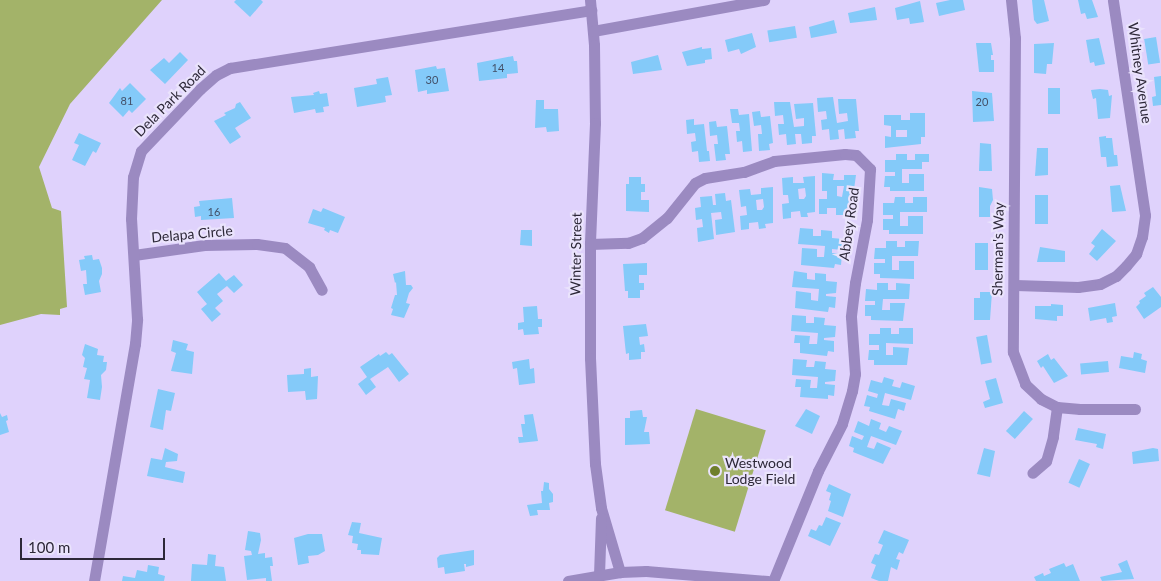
<!DOCTYPE html>
<style>
body{margin:0}
#map{position:relative;width:1161px;height:581px;overflow:hidden;background:#dfd2fc;font-family:Lato,sans-serif}
div>[style]{position:absolute}
.green>*{inset:0;background:#a3b369;transform-origin:0 0}
.building>*{inset:0;background:#84caf9;transform-origin:0 0}
.minor>*{height:11px;margin:-5.5px;padding:0 5.5px;transform-origin:5.5px;border-radius:5.5px;background:#9b8ac1}
.dots>*{width:14px;height:14px;translate:-50% -50%;box-sizing:border-box;border:2px solid #eae3fc;border-radius:50%}
span{translate:-50% -50%;white-space:nowrap;text-align:center;line-height:1.15;-webkit-text-stroke:4.5px #eae3fc;paint-order:stroke}
.number-label{font-size:11px;color:#435068}
.number-label span{-webkit-text-stroke-width:0}
.street-label{font-size:14px;color:#2d2838}
.poi-label{font-size:14px;color:#2d2838}
.left{translate:0 -50%;text-align:left}
.scale{position:absolute;left:20px;top:538px;width:145px;height:22px;box-sizing:border-box;border:2px solid #2d2838;border-top:0;padding-left:6px;font-size:15px;line-height:18px;white-space:nowrap;color:#2d2838;-webkit-text-stroke:4px #eae3fc;paint-order:stroke}
</style>
<div id="map">
<div class="green">
<div style="clip-path:polygon(0 0,162px 0,70px 104px,39px 167px,52px 208px,61px 211px,67px 307px,60px 309px,60px 315px,41px 314px,0 325px)"></div>
<div style="left:696px;top:409px;width:73px;height:106px;rotate:17deg"></div>
</div>
<div class="building">
<div style="clip-path:polygon(236px 0,261px 0,263px 2px,250px 17px,234px 2px)"></div>
<div style="clip-path:polygon(950px 0,963px 0,965px 10px,939px 16px,936px 3px)"></div>
<div style="clip-path:polygon(1032px 0,1044px 0,1049px 21px,1037px 24px,1034px 20px)"></div>
<div style="clip-path:polygon(1078px 0,1092px 0,1098px 17px,1087px 19px,1085px 13px,1081px 14px)"></div>
<div style="clip-path:polygon(920px 1px,924px 22px,910px 24px,909px 18px,897px 20px,895px 8px)"></div>
<div style="clip-path:polygon(875px 7px,877px 20px,850px 23px,848px 13px)"></div>
<div style="clip-path:polygon(834px 20px,837px 33px,811px 38px,809px 27px)"></div>
<div style="left:795px;top:26px;width:12px;height:28px;rotate:81deg"></div>
<div style="clip-path:polygon(752px 33px,756px 47px,741px 54px,739px 49px,728px 52px,725px 40px)"></div>
<div style="left:1156px;top:37px;width:26px;height:12px;rotate:81deg"></div>
<div style="clip-path:polygon(1099px 38px,1105px 64px,1095px 66px,1094px 62px,1090px 63px,1086px 40px)"></div>
<div style="clip-path:polygon(976px 43px,991px 43px,993px 55px,991px 55px,991px 60px,994px 60px,994px 72px,979px 72px)"></div>
<div style="clip-path:polygon(1054px 43px,1052px 64px,1047px 64px,1046px 74px,1034px 73px,1034px 44px)"></div>
<div style="clip-path:polygon(702px 47px,702px 49px,711px 48px,712px 59px,705px 60px,705px 63px,687px 66px,682px 52px)"></div>
<div style="clip-path:polygon(180px 52px,188px 60px,165px 84px,150px 70px,164px 58px,169px 63px)"></div>
<div style="clip-path:polygon(658px 55px,662px 70px,633px 74px,631px 62px)"></div>
<div style="clip-path:polygon(513px 56px,514px 61px,517px 61px,518px 73px,507px 74px,507px 78px,479px 81px,477px 63px)"></div>
<div style="clip-path:polygon(436px 66px,437px 69px,445px 68px,449px 91px,427px 94px,427px 90px,418px 92px,415px 70px)"></div>
<div style="clip-path:polygon(1161px 76px,1161px 105px,1153px 106px,1152px 97px,1156px 96px,1154px 77px)"></div>
<div style="clip-path:polygon(388px 77px,392px 95px,385px 96px,386px 102px,357px 107px,354px 88px,377px 84px,376px 79px)"></div>
<div style="clip-path:polygon(130px 83px,146px 99px,132px 113px,129px 110px,123px 117px,109px 103px,120px 88px,122px 91px)"></div>
<div style="left:1048px;top:88px;width:12px;height:26px"></div>
<div style="clip-path:polygon(1100px 89px,1108px 90px,1109px 96px,1112px 95px,1110px 118px,1098px 119px,1096px 98px,1093px 99px,1091px 90px)"></div>
<div style="clip-path:polygon(319px 91px,320px 94px,327px 93px,329px 106px,323px 107px,324px 112px,316px 113px,315px 109px,294px 113px,291px 97px,314px 95px,313px 93px)"></div>
<div style="clip-path:polygon(972px 91px,992px 93px,994px 121px,973px 122px)"></div>
<div style="clip-path:polygon(833px 97px,837px 123px,848px 121px,847px 113px,839px 114px,838px 99px,856px 99px,859px 131px,855px 131px,856px 138px,845px 139px,844px 129px,838px 130px,839px 139px,830px 140px,829px 129px,822px 130px,821px 120px,827px 119px,826px 111px,818px 112px,817px 98px)"></div>
<div style="clip-path:polygon(536px 100px,544px 100px,544px 109px,558px 109px,559px 131px,547px 132px,546px 127px,535px 128px)"></div>
<div style="clip-path:polygon(240px 102px,251px 118px,235px 128px,241px 137px,230px 144px,214px 121px,226px 115px,224px 113px,235px 108px,236px 104px)"></div>
<div style="clip-path:polygon(774px 102px,790px 102px,794px 127px,804px 126px,804px 118px,796px 119px,794px 104px,813px 103px,816px 136px,812px 136px,812px 143px,802px 144px,801px 134px,795px 134px,796px 144px,787px 145px,786px 134px,779px 135px,778px 124px,784px 124px,783px 115px,775px 116px)"></div>
<div style="clip-path:polygon(730px 109px,738px 109px,739px 115px,749px 114px,752px 151px,743px 152px,742px 141px,737px 142px,736px 131px,740px 131px,739px 123px,732px 123px)"></div>
<div style="clip-path:polygon(760px 111px,761px 117px,770px 116px,773px 143px,769px 144px,770px 150px,759px 151px,758px 134px,762px 134px,761px 125px,754px 126px,752px 112px)"></div>
<div style="clip-path:polygon(evenodd,910px 113px,925px 113px,925px 137px,921px 137px,921px 144px,885px 148px,885px 136px,891px 137px,891px 126px,884px 125px,884px 115px,901px 115px,901px 120px,910px 120px,910px 113px,896px 130px,907px 130px,907px 137px,896px 137px,896px 130px)"></div>
<div style="clip-path:polygon(694px 119px,694px 125px,704px 124px,707px 151px,709px 151px,710px 161px,699px 162px,698px 151px,692px 152px,691px 142px,696px 141px,695px 133px,687px 134px,686px 120px)"></div>
<div style="clip-path:polygon(716px 121px,717px 127px,727px 126px,730px 154px,725px 154px,726px 160px,716px 161px,714px 144px,718px 144px,717px 135px,710px 136px,709px 122px)"></div>
<div style="clip-path:polygon(79px 133px,101px 143px,96px 153px,93px 151px,85px 166px,72px 160px,79px 145px,74px 143px)"></div>
<div style="clip-path:polygon(1106px 136px,1106px 138px,1112px 138px,1114px 155px,1117px 155px,1118px 166px,1107px 167px,1106px 157px,1101px 157px,1099px 137px)"></div>
<div style="clip-path:polygon(980px 143px,991px 144px,992px 171px,979px 171px)"></div>
<div style="clip-path:polygon(1037px 148px,1048px 148px,1048px 175px,1035px 176px)"></div>
<div style="clip-path:polygon(896px 154px,907px 154px,907px 160px,915px 160px,915px 154px,929px 154px,929px 162px,922px 162px,922px 169px,902px 169px,902px 183px,909px 183px,909px 174px,924px 174px,924px 191px,890px 191px,890px 187px,884px 187px,885px 176px,895px 176px,895px 172px,885px 172px,885px 160px,896px 160px)"></div>
<div style="clip-path:polygon(evenodd,822px 173px,834px 174px,833px 180px,844px 180px,844px 175px,856px 175px,851px 211px,844px 211px,843px 215px,836px 215px,836px 208px,827px 208px,827px 214px,819px 214px,819px 199px,827px 199px,827px 191px,822px 191px,822px 173px,837px 186px,844px 186px,842px 197px,837px 196px,837px 186px)"></div>
<div style="clip-path:polygon(evenodd,815px 176px,815px 212px,807px 213px,808px 217px,801px 217px,800px 211px,791px 212px,791px 218px,783px 219px,782px 204px,789px 203px,788px 195px,783px 195px,782px 178px,793px 177px,793px 183px,804px 183px,803px 177px,815px 176px,805px 188px,806px 196px,804px 199px,799px 199px,798px 189px,805px 188px)"></div>
<div style="clip-path:polygon(629px 177px,641px 177px,641px 184px,645px 184px,645px 192px,641px 192px,641px 200px,649px 200px,649px 212px,626px 211px,626px 184px,629px 184px)"></div>
<div style="clip-path:polygon(1120px 185px,1126px 211px,1112px 212px,1110px 186px)"></div>
<div style="clip-path:polygon(evenodd,773px 187px,773px 223px,765px 224px,766px 228px,759px 229px,758px 222px,749px 223px,749px 229px,741px 230px,740px 216px,747px 215px,746px 206px,741px 207px,739px 190px,750px 189px,751px 195px,761px 194px,761px 188px,773px 187px,763px 199px,764px 207px,762px 210px,757px 210px,756px 200px,763px 199px)"></div>
<div style="clip-path:polygon(979px 187px,992px 189px,993px 200px,990px 206px,990px 217px,979px 217px)"></div>
<div style="clip-path:polygon(725px 193px,726px 201px,731px 200px,735px 232px,716px 235px,715px 220px,722px 219px,721px 212px,711px 213px,714px 239px,698px 242px,697px 228px,703px 227px,702px 219px,696px 220px,695px 208px,701px 207px,700px 197px,712px 196px,713px 205px,716px 205px,715px 194px)"></div>
<div style="left:1035px;top:195px;width:13px;height:29px"></div>
<div style="clip-path:polygon(895px 197px,905px 197px,905px 203px,913px 203px,913px 197px,927px 197px,927px 212px,900px 212px,900px 226px,908px 226px,908px 216px,923px 216px,923px 234px,889px 234px,889px 230px,883px 230px,883px 219px,893px 219px,893px 215px,883px 215px,883px 203px,894px 203px)"></div>
<div style="clip-path:polygon(232px 198px,234px 218px,201px 220px,201px 216px,195px 217px,194px 207px,200px 206px,199px 201px)"></div>
<div style="clip-path:polygon(323px 208px,345px 217px,338px 233px,330px 230px,329px 233px,324px 230px,325px 228px,308px 223px,313px 209px,321px 212px)"></div>
<div style="clip-path:polygon(800px 228px,813px 229px,813px 236px,821px 236px,821px 230px,832px 231px,832px 238px,843px 239px,842px 250px,832px 249px,832px 253px,842px 254px,841px 265px,835px 264px,834px 268px,801px 265px,802px 248px,817px 249px,817px 257px,824px 257px,825px 246px,798px 244px)"></div>
<div style="clip-path:polygon(1102px 229px,1116px 241px,1097px 261px,1089px 254px,1095px 246px,1091px 243px)"></div>
<div style="clip-path:polygon(521px 230px,532px 230px,532px 246px,520px 245px)"></div>
<div style="clip-path:polygon(886px 241px,897px 241px,897px 247px,905px 247px,905px 241px,919px 241px,918px 256px,892px 256px,892px 270px,899px 270px,899px 261px,914px 261px,914px 279px,880px 278px,880px 274px,874px 274px,874px 263px,885px 263px,885px 259px,874px 259px,875px 248px,886px 248px)"></div>
<div style="left:975px;top:243px;width:13px;height:27px"></div>
<div style="clip-path:polygon(1040px 247px,1065px 251px,1065px 262px,1037px 262px)"></div>
<div style="clip-path:polygon(92px 255px,93px 260px,99px 259px,102px 268px,102px 274px,99px 281px,101px 292px,85px 295px,83px 284px,87px 284px,86px 270px,81px 271px,79px 260px,85px 259px,84px 256px)"></div>
<div style="clip-path:polygon(647px 263px,647px 275px,639px 275px,639px 283px,644px 283px,644px 290px,640px 290px,640px 298px,628px 298px,628px 291px,625px 291px,623px 264px)"></div>
<div style="clip-path:polygon(405px 271px,406px 285px,411px 285px,413px 288px,409px 293px,406px 303px,410px 304px,404px 318px,391px 315px,393px 309px,391px 308px,395px 295px,397px 295px,396px 282px,395px 283px,393px 274px)"></div>
<div style="clip-path:polygon(794px 271px,807px 273px,807px 279px,815px 280px,815px 273px,826px 274px,826px 281px,837px 282px,836px 293px,826px 294px,826px 296px,836px 297px,835px 308px,829px 307px,828px 312px,795px 308px,796px 291px,811px 293px,811px 300px,818px 301px,819px 289px,792px 287px)"></div>
<div style="clip-path:polygon(219px 273px,226px 281px,234px 275px,243px 285px,234px 293px,227px 286px,217px 294px,223px 301px,215px 308px,221px 314px,212px 322px,201px 309px,207px 304px,197px 292px)"></div>
<div style="clip-path:polygon(877px 283px,888px 283px,888px 290px,896px 290px,896px 283px,910px 284px,909px 299px,883px 299px,882px 310px,890px 310px,890px 303px,905px 303px,903px 321px,871px 320px,871px 316px,865px 316px,865px 305px,875px 305px,875px 301px,865px 301px,866px 289px,877px 290px)"></div>
<div style="clip-path:polygon(1153px 287px,1161px 297px,1161px 307px,1144px 319px,1136px 307px,1140px 303px,1139px 301px,1146px 296px,1144px 293px)"></div>
<div style="clip-path:polygon(980px 292px,992px 292px,990px 320px,974px 320px,974px 298px,980px 298px)"></div>
<div style="clip-path:polygon(1115px 303px,1117px 316px,1112px 317px,1113px 322px,1107px 323px,1106px 318px,1090px 321px,1088px 308px)"></div>
<div style="clip-path:polygon(1051px 304px,1063px 305px,1063px 316px,1057px 316px,1057px 321px,1035px 319px,1035px 306px,1051px 306px)"></div>
<div style="clip-path:polygon(537px 306px,538px 319px,542px 319px,542px 327px,538px 327px,539px 334px,524px 335px,523px 329px,518px 330px,518px 323px,524px 322px,523px 307px)"></div>
<div style="clip-path:polygon(792px 315px,806px 316px,806px 323px,814px 323px,814px 317px,825px 318px,824px 325px,836px 326px,835px 337px,824px 338px,824px 340px,834px 341px,834px 352px,828px 351px,827px 356px,800px 353px,800px 343px,794px 343px,795px 335px,810px 336px,809px 344px,817px 344px,818px 333px,791px 331px)"></div>
<div style="clip-path:polygon(646px 324px,648px 336px,639px 337px,640px 345px,644px 344px,645px 352px,641px 352px,641px 359px,629px 360px,629px 353px,626px 354px,623px 326px)"></div>
<div style="clip-path:polygon(880px 328px,891px 328px,891px 334px,899px 334px,899px 328px,913px 328px,913px 344px,886px 343px,886px 355px,893px 355px,893px 347px,909px 348px,907px 365px,874px 365px,874px 360px,868px 360px,869px 350px,879px 350px,879px 345px,869px 345px,869px 334px,880px 334px)"></div>
<div style="left:987px;top:335px;width:28px;height:11px;rotate:80deg"></div>
<div style="clip-path:polygon(173px 340px,188px 344px,186px 350px,194px 352px,192px 374px,171px 371px,176px 353px,171px 351px)"></div>
<div style="clip-path:polygon(85px 344px,98px 349px,97px 355px,104px 356px,103px 362px,107px 362px,106px 370px,101px 375px,102px 387px,100px 400px,87px 398px,90px 380px,84px 379px,87px 368px,83px 367px,85px 358px,82px 355px)"></div>
<div style="clip-path:polygon(386px 352px,389px 355px,392px 353px,409px 374px,399px 382px,388px 367px,370px 379px,376px 387px,366px 395px,358px 384px,367px 377px,360px 367px,379px 354px,380px 356px)"></div>
<div style="clip-path:polygon(1134px 352px,1142px 354px,1141px 359px,1147px 361px,1145px 373px,1119px 368px,1121px 356px,1133px 358px)"></div>
<div style="clip-path:polygon(1048px 354px,1051px 360px,1054px 358px,1068px 376px,1054px 383px,1043px 366px,1041px 368px,1037px 361px)"></div>
<div style="clip-path:polygon(529px 359px,530px 369px,534px 368px,535px 383px,519px 385px,517px 368px,513px 369px,512px 362px)"></div>
<div style="clip-path:polygon(793px 359px,807px 360px,806px 367px,814px 367px,815px 361px,826px 362px,825px 369px,836px 370px,835px 381px,825px 382px,825px 384px,835px 385px,834px 396px,828px 395px,828px 399px,800px 397px,801px 387px,795px 387px,796px 379px,811px 380px,810px 388px,817px 388px,818px 377px,792px 375px)"></div>
<div style="left:1108px;top:361px;width:11px;height:28px;rotate:85deg"></div>
<div style="clip-path:polygon(311px 368px,311px 377px,318px 376px,317px 399px,306px 400px,305px 391px,288px 392px,287px 375px,304px 374px,304px 369px)"></div>
<div style="clip-path:polygon(884px 377px,894px 380px,892px 386px,900px 388px,902px 382px,915px 386px,911px 400px,885px 393px,882px 405px,889px 406px,891px 399px,906px 403px,904px 411px,898px 409px,895px 419px,869px 411px,870px 407px,864px 406px,867px 395px,877px 398px,878px 394px,868px 391px,871px 380px,882px 383px)"></div>
<div style="clip-path:polygon(996px 378px,1003px 403px,985px 408px,983px 402px,990px 399px,985px 381px)"></div>
<div style="clip-path:polygon(158px 389px,175px 393px,171px 411px,166px 410px,163px 430px,150px 427px)"></div>
<div style="clip-path:polygon(806px 409px,820px 416px,812px 434px,795px 426px)"></div>
<div style="clip-path:polygon(642px 410px,643px 417px,647px 417px,644px 432px,649px 432px,650px 444px,625px 445px,625px 418px,630px 418px,630px 411px)"></div>
<div style="left:1024px;top:411px;width:12px;height:27px;rotate:42deg"></div>
<div style="clip-path:polygon(0 413px,2px 417px,7px 415px,8px 420px,6px 421px,9px 432px,0 435px)"></div>
<div style="clip-path:polygon(533px 414px,538px 441px,519px 443px,518px 437px,523px 437px,521px 424px,525px 424px,524px 415px)"></div>
<div style="clip-path:polygon(871px 419px,881px 423px,879px 429px,886px 432px,889px 426px,902px 431px,896px 445px,871px 436px,867px 447px,874px 449px,877px 442px,891px 448px,883px 464px,853px 452px,854px 448px,849px 446px,852px 436px,862px 440px,864px 436px,854px 432px,858px 421px,869px 426px)"></div>
<div style="clip-path:polygon(1078px 428px,1106px 434px,1103px 449px,1096px 447px,1097px 444px,1075px 440px)"></div>
<div style="clip-path:polygon(165px 448px,178px 454px,177px 461px,166px 462px,165px 467px,185px 472px,183px 483px,147px 476px,151px 458px,162px 460px)"></div>
<div style="clip-path:polygon(984px 448px,995px 451px,990px 477px,977px 474px)"></div>
<div style="clip-path:polygon(1153px 448px,1158px 449px,1159px 461px,1133px 464px,1132px 452px)"></div>
<div style="left:1079px;top:459px;width:12px;height:26px;rotate:24deg"></div>
<div style="clip-path:polygon(544px 482px,549px 483px,549px 489px,553px 494px,553px 502px,549px 503px,550px 510px,537px 510px,538px 515px,530px 516px,527px 505px,542px 503px,541px 491px,543px 491px)"></div>
<div style="clip-path:polygon(829px 484px,851px 494px,843px 517px,828px 511px,831px 501px,829px 500px,831px 493px,826px 491px)"></div>
<div style="clip-path:polygon(826px 517px,841px 523px,830px 546px,808px 536px,811px 529px,816px 531px,819px 525px,822px 526px)"></div>
<div style="clip-path:polygon(352px 522px,361px 523px,359px 533px,382px 538px,379px 555px,361px 554px,361px 550px,357px 550px,358px 544px,352px 543px,353px 536px,348px 535px)"></div>
<div style="clip-path:polygon(884px 530px,909px 540px,903px 554px,899px 552px,896px 559px,900px 560px,897px 570px,891px 567px,888px 581px,879px 581px,871px 578px,876px 565px,871px 563px,875px 554px,879px 555px,883px 545px,878px 543px)"></div>
<div style="clip-path:polygon(248px 531px,260px 533px,261px 540px,258px 554px,265px 553px,265px 558px,272px 557px,273px 566px,270px 566px,272px 581px,266px 581px,266px 578px,247px 580px,244px 556px,252px 555px,251px 551px,245px 550px)"></div>
<div style="clip-path:polygon(308px 534px,322px 534px,325px 551px,318px 555px,308px 556px,309px 563px,298px 565px,294px 538px)"></div>
<div style="clip-path:polygon(474px 550px,474px 565px,466px 567px,466px 564px,464px 564px,465px 571px,445px 574px,444px 567px,438px 568px,437px 558px,440px 555px)"></div>
<div style="clip-path:polygon(208px 554px,216px 555px,215px 566px,224px 567px,226px 581px,191px 581px,192px 564px,207px 565px)"></div>
<div style="clip-path:polygon(1127px 560px,1134px 579px,1102px 581px,1100px 577px,1122px 572px,1118px 564px)"></div>
<div style="clip-path:polygon(1064px 563px,1066px 567px,1073px 564px,1080px 581px,1036px 581px,1034px 577px,1043px 573px,1044px 576px,1051px 573px,1049px 569px)"></div>
<div style="clip-path:polygon(148px 565px,159px 567px,158px 574px,165px 576px,164px 581px,122px 581px,123px 576px,135px 578px,137px 570px,147px 572px)"></div>
</div>
<div class="minor">
<div style="left:590px;top:0;width:45px;rotate:84.9deg"></div>
<div style="left:594px;top:45px;width:78px;rotate:89.3deg"></div>
<div style="left:595px;top:123px;width:121px;rotate:92.4deg"></div>
<div style="left:590px;top:244px;width:114px;rotate:90deg"></div>
<div style="left:590px;top:358px;width:106px;rotate:87.3deg"></div>
<div style="left:595px;top:464px;width:44px;rotate:82.2deg"></div>
<div style="left:601px;top:508px;width:67px;rotate:73.5deg"></div>
<div style="left:1011px;top:0;width:38px;rotate:84deg"></div>
<div style="left:1015px;top:38px;width:314px;rotate:90.4deg"></div>
<div style="left:1013px;top:352px;width:34px;rotate:69deg"></div>
<div style="left:1025px;top:384px;width:22px;rotate:43deg"></div>
<div style="left:1041px;top:399px;width:18px;rotate:27deg"></div>
<div style="left:1057px;top:407px;width:30px;rotate:98deg"></div>
<div style="left:1053px;top:437px;width:25px;rotate:106deg"></div>
<div style="left:1046px;top:461px;width:18px;rotate:139deg"></div>
<div style="left:593px;top:31px;width:174px;rotate:-10.3deg"></div>
<div style="left:590px;top:244px;width:38px;rotate:-2deg"></div>
<div style="left:628px;top:243px;width:15px;rotate:-20deg"></div>
<div style="left:642px;top:238px;width:32px;rotate:-39deg"></div>
<div style="left:667px;top:218px;width:45px;rotate:-51.3deg"></div>
<div style="left:695px;top:183px;width:11px;rotate:-27deg"></div>
<div style="left:705px;top:178px;width:39px;rotate:-9deg"></div>
<div style="left:744px;top:172px;width:32px;rotate:-20deg"></div>
<div style="left:774px;top:161px;width:71px;rotate:-5.6deg"></div>
<div style="left:845px;top:154px;width:11px;rotate:5deg"></div>
<div style="left:856px;top:155px;width:20px;rotate:45deg"></div>
<div style="left:870px;top:169px;width:51px;rotate:93.4deg"></div>
<div style="left:867px;top:220px;width:64px;rotate:100.8deg"></div>
<div style="left:855px;top:283px;width:34px;rotate:97deg"></div>
<div style="left:851px;top:317px;width:57px;rotate:86deg"></div>
<div style="left:855px;top:374px;width:17px;rotate:100deg"></div>
<div style="left:852px;top:391px;width:34px;rotate:107deg"></div>
<div style="left:842px;top:424px;width:53px;rotate:117.1deg"></div>
<div style="left:818px;top:471px;width:119px;rotate:112.2deg"></div>
<div style="left:134px;top:255px;width:71px;rotate:-8.1deg"></div>
<div style="left:204px;top:245px;width:53px;rotate:-1.1deg"></div>
<div style="left:257px;top:244px;width:28px;rotate:8deg"></div>
<div style="left:285px;top:248px;width:31px;rotate:38deg"></div>
<div style="left:309px;top:267px;width:26px;rotate:61deg"></div>
<div style="left:1014px;top:285px;width:64px;rotate:1.8deg"></div>
<div style="left:1078px;top:287px;width:22px;rotate:-8deg"></div>
<div style="left:1100px;top:284px;width:18px;rotate:-27deg"></div>
<div style="left:1116px;top:276px;width:14px;rotate:-45deg"></div>
<div style="left:1126px;top:266px;width:16px;rotate:-50deg"></div>
<div style="left:1136px;top:254px;width:18px;rotate:-71deg"></div>
<div style="left:1142px;top:237px;width:22px;rotate:-82deg"></div>
<div style="left:1145px;top:215px;width:217px;rotate:-98.5deg"></div>
<div style="left:1057px;top:407px;width:23px;rotate:5deg"></div>
<div style="left:1080px;top:409px;width:55px"></div>
<div style="left:599px;top:575px;width:57px;rotate:-88deg"></div>
<div style="left:94px;top:581px;width:241px;rotate:-80.2deg"></div>
<div style="left:135px;top:344px;width:25px;rotate:-85deg"></div>
<div style="left:137px;top:319px;width:100px;rotate:-93.4deg"></div>
<div style="left:131px;top:219px;width:42px;rotate:-87.3deg"></div>
<div style="left:133px;top:177px;width:27px;rotate:-73deg"></div>
<div style="left:141px;top:151px;width:86px;rotate:-46.4deg"></div>
<div style="left:200px;top:89px;width:21px;rotate:-41deg"></div>
<div style="left:216px;top:75px;width:16px;rotate:-27deg"></div>
<div style="left:230px;top:68px;width:366px;rotate:-9.1deg"></div>
<div style="left:568px;top:581px;width:53px;rotate:-9.8deg"></div>
<div style="left:620px;top:572px;width:26px;rotate:-2deg"></div>
<div style="left:646px;top:571px;width:122px;rotate:4.7deg"></div>
</div>
<div class="dots">
<div style="left:715px;top:471px;background:#6f7e2c"></div>
</div>
<div class="number-label">
<span style="left:498px;top:68px">14</span>
<span style="left:432px;top:80px">30</span>
<span style="left:127px;top:101px">81</span>
<span style="left:982px;top:102px">20</span>
<span style="left:214px;top:212px">16</span>
</div>
<div class="street-label">
<span style="left:1140px;top:73px;rotate:82deg">Whitney Avenue</span>
<span style="left:170px;top:101px;rotate:-45deg">Dela Park Road</span>
<span style="left:849px;top:224px;rotate:-82deg">Abbey Road</span>
<span style="left:192px;top:234px;rotate:-5deg">Delapa Circle</span>
<span style="left:998px;top:249px;rotate:-89deg">Sherman's Way</span>
<span style="left:576px;top:254px;rotate:-89deg">Winter Street</span>
</div>
<div class="poi-label">
<span class="left" style="left:725px;top:471px">Westwood<br>Lodge Field</span>
</div>
<div class="scale">100 m</div>
</div>
